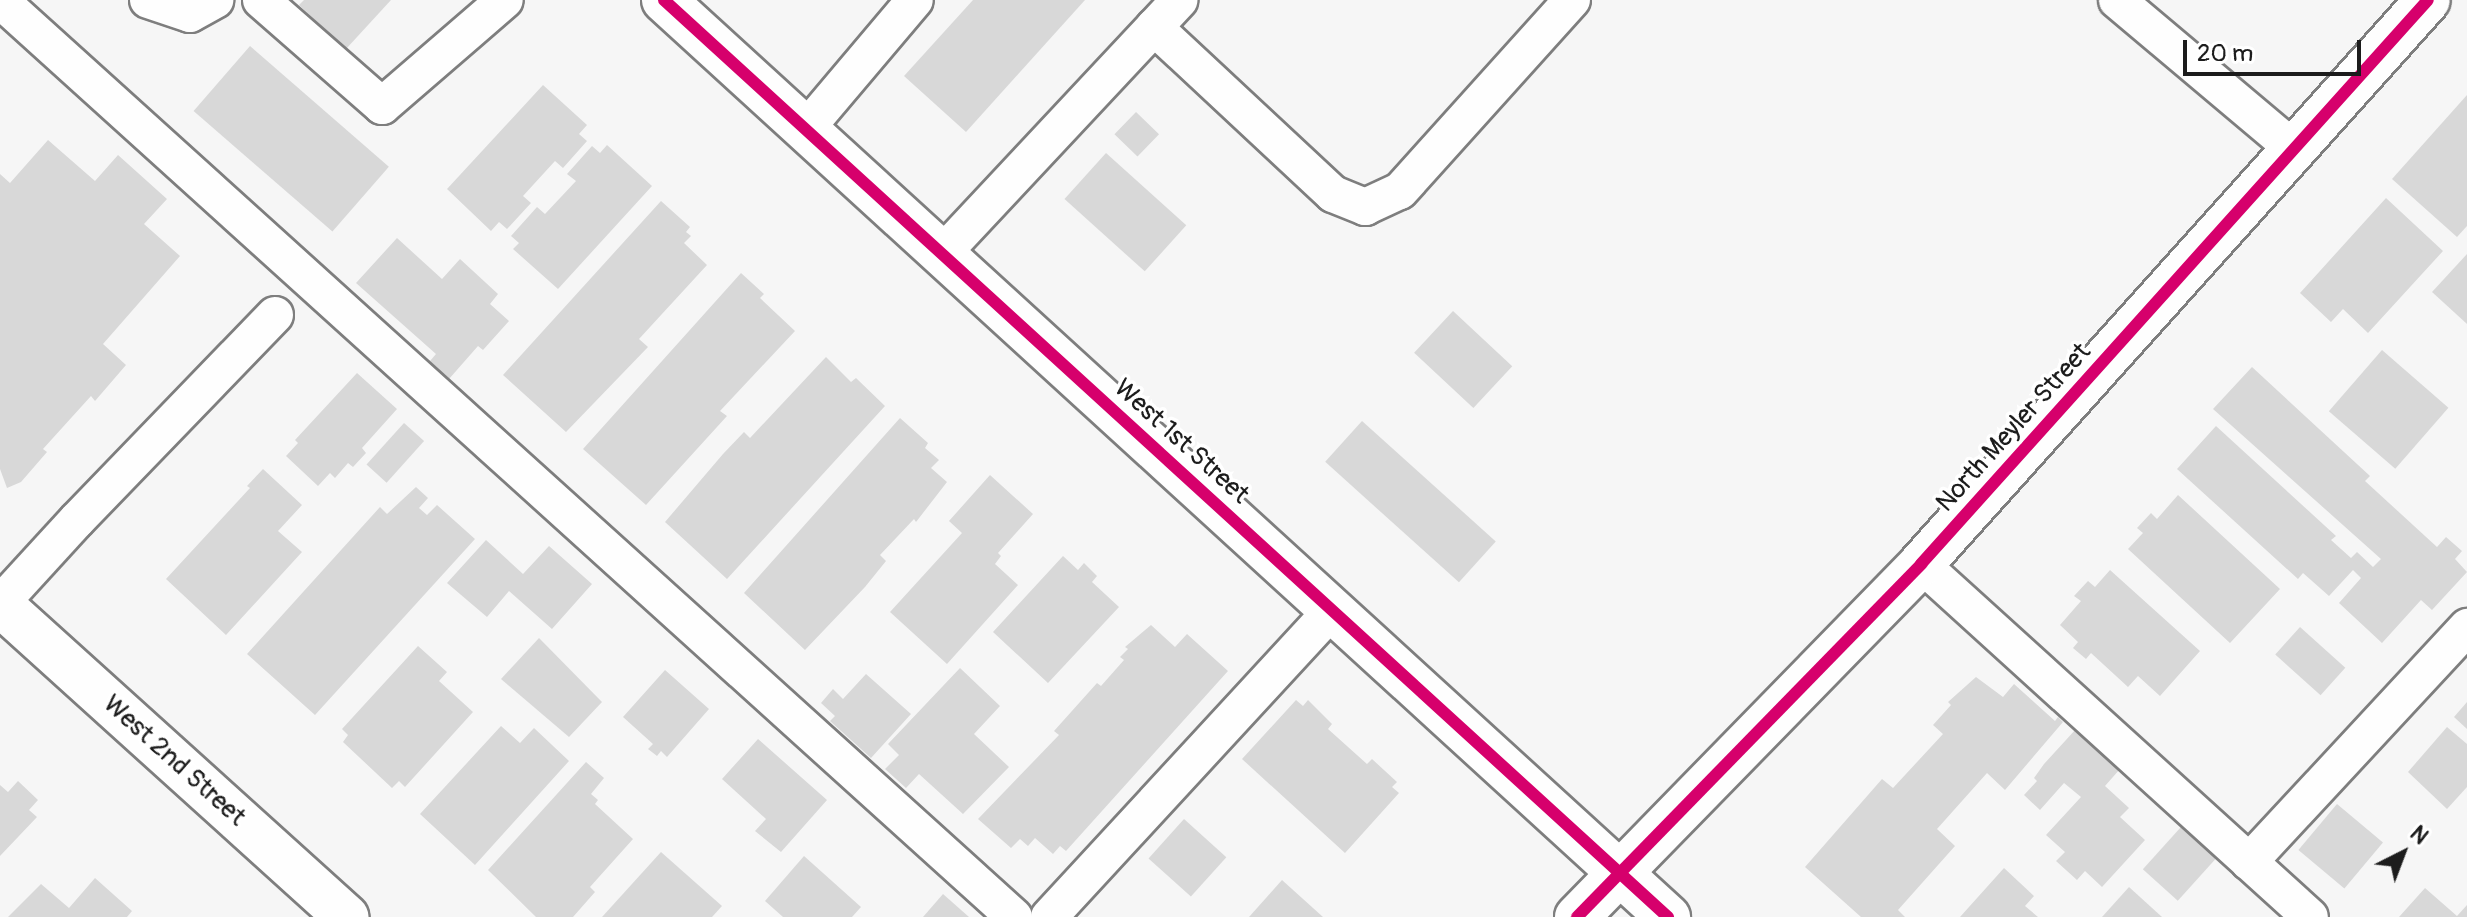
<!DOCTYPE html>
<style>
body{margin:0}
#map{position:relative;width:2467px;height:917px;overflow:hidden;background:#f6f6f6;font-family:Pangolin,sans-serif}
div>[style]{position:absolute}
.building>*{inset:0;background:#d8d8d8;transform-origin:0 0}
.roads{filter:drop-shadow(2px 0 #7e7e7e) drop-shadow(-2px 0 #7e7e7e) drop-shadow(0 2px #7e7e7e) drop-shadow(0 -2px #7e7e7e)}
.lane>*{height:36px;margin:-18px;padding:0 18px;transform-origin:18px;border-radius:18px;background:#fefefe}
.street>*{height:44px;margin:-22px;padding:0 22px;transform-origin:22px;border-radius:22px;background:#fefefe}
.secondary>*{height:44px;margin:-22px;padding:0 22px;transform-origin:22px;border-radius:22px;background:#fefefe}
.cycleway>*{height:12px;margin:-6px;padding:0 6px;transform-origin:6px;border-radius:6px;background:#d6006c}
span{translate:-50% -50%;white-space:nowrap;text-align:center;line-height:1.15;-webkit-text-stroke:7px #fff;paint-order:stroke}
.street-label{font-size:26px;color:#1c1c1c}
.north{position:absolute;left:2363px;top:813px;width:80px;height:80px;-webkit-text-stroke:6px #fff;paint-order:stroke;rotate:42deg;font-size:22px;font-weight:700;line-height:32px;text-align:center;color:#1c1c1c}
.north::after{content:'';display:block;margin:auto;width:28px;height:36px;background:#1c1c1c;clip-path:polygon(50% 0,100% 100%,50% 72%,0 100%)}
.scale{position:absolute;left:2183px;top:40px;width:178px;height:36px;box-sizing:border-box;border:4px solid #1c1c1c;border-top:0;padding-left:10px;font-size:24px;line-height:28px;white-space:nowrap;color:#1c1c1c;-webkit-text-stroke:6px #fff;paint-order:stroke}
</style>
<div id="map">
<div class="building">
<div style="clip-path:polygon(304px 0,391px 0,346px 49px,299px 5px)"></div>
<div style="clip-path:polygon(973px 0,1085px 0,966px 132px,904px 76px)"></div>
<div style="left:250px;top:46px;width:184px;height:86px;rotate:41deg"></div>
<div style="clip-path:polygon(543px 85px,587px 125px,579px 134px,587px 141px,563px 168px,555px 161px,523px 196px,531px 203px,507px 229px,499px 222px,491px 231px,447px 189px)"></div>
<div style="clip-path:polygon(2467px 95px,2467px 226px,2457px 237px,2392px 179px)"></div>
<div style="left:1136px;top:112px;width:32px;height:31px;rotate:44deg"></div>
<div style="clip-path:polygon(48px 140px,95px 181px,118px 155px,167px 199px,144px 224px,180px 256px,103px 344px,126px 365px,95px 401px,91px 396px,43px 449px,47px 452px,21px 482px,7px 488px,0 469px,0 174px,10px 183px)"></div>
<div style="clip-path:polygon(607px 145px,652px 186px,558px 289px,513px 249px,519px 243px,511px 236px,537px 207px,545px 214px,576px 181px,567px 174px,592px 146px,600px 153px)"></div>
<div style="left:1106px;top:153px;width:108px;height:62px;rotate:42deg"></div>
<div style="clip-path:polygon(2386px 198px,2443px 251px,2368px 333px,2343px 309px,2331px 322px,2300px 293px)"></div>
<div style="clip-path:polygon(661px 201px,690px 227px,686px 232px,691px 236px,684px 243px,707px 265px,639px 339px,648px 347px,566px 432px,503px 375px)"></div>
<div style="clip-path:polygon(397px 238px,442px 279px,460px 259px,498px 294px,490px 304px,509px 321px,483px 350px,478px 346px,449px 379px,430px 361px,436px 354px,356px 283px)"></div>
<div style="clip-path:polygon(2467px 254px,2467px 324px,2432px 292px)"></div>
<div style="clip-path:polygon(741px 273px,764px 294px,760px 298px,795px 331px,720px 411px,727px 416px,646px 505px,583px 449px)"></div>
<div style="left:1453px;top:311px;width:81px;height:57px;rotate:43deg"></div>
<div style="left:2382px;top:350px;width:88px;height:81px;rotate:41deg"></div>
<div style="clip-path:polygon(826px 357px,851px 382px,856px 378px,885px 406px,727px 579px,665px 522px,723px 454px,744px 432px,750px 438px)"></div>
<div style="clip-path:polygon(2252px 367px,2370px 476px,2365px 481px,2437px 547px,2446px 537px,2462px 551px,2455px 559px,2467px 572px,2432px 610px,2421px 600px,2382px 643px,2339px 603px,2361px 578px,2353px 570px,2329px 596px,2303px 573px,2298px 579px,2177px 469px,2216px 426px,2336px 536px,2331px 540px,2351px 558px,2357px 552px,2373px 567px,2381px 559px,2213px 409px)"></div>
<div style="clip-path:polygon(357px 373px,397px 409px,362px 448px,366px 453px,353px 467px,348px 463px,335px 478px,330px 473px,318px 486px,286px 456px,298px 443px,295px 440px)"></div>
<div style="clip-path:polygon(900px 418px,928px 443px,925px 448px,939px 460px,931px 468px,947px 482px,916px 522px,914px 519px,880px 555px,886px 561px,865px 587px,805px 650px,744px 593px)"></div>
<div style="left:1362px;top:421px;width:180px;height:55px;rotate:42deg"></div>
<div style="left:404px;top:423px;width:27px;height:56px;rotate:42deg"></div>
<div style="clip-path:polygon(263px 469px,302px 505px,278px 531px,302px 552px,226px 635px,166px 579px,250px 488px,247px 486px)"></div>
<div style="clip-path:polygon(990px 475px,1033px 514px,998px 553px,1001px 556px,995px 564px,1018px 585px,947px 664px,890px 612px,962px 533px,949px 521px)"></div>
<div style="clip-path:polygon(416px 487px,428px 498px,419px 508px,427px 515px,437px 505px,475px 539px,315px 715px,247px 654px,380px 507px,387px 514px)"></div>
<div style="clip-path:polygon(2178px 495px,2280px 589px,2230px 643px,2128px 549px,2143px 533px,2137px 528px,2151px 513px,2157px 519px)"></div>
<div style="clip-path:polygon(486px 540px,523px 574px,549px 546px,592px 584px,552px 629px,509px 591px,487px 617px,447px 583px)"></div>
<div style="clip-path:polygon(1063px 556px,1078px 570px,1084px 563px,1097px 576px,1092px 582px,1119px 607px,1048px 683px,993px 632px)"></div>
<div style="clip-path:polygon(2110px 570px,2200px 651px,2160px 696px,2138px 676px,2128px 687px,2091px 653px,2086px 659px,2073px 648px,2078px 642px,2060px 625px,2081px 601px,2074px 596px,2088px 581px,2095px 587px)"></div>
<div style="clip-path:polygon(1151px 625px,1175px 647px,1187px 634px,1228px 671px,1066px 851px,1060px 846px,1053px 854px,1035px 838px,1028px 846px,1020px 839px,1011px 848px,978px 819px,1059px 735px,1054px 731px,1097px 683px,1101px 686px,1124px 660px,1120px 657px,1128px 649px,1125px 647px)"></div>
<div style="left:2300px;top:627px;width:61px;height:37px;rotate:42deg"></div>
<div style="clip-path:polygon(539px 638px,602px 702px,569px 737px,501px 679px)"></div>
<div style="clip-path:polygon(418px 646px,447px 672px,439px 681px,473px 712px,405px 787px,399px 781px,392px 788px,343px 742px,348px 735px,342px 729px)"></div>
<div style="clip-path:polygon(960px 668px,1000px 706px,974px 734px,1009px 767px,963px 814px,919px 774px,906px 788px,885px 769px,899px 755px,888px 744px)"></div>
<div style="clip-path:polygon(665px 670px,709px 709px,667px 757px,661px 751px,657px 756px,648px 749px,653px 744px,623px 717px)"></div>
<div style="clip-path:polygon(866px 674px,911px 714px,871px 758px,830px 721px,835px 716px,821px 703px,833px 689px,843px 699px)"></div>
<div style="clip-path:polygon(1976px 677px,2003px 697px,2014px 684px,2055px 721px,2058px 717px,2063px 722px,2005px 790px,1987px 773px,1937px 829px,1955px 846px,1898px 910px,1905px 917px,1861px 917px,1805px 867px,1882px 779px,1893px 788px,1943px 734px,1933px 725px,1951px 705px,1948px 702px)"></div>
<div style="clip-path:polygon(1296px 700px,1303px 706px,1308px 700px,1332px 724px,1328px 729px,1367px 764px,1372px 759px,1397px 782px,1392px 787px,1399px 793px,1345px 853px,1242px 759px)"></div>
<div style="clip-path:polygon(2467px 702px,2467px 729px,2454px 717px)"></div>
<div style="clip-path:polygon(501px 726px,520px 743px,534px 728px,569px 761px,475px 865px,420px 814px)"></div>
<div style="clip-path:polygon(2447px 727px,2467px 744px,2467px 787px,2447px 809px,2408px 772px)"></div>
<div style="clip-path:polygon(2076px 729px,2120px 769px,2105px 786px,2129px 808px,2120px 817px,2145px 840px,2102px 887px,2085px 871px,2077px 880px,2056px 861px,2065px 852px,2046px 835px,2081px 797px,2064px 783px,2040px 810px,2024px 795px,2037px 781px,2034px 778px,2044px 764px)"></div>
<div style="clip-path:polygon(758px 739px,827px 800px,781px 852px,755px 831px,766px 819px,722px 779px)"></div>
<div style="clip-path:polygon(586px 762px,604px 778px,591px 794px,598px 800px,595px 804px,633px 839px,590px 887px,595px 892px,573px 917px,536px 917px,488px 870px)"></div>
<div style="clip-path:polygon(18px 781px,38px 800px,29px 810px,37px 817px,0 856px,0 785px,8px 792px)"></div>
<div style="left:2337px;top:804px;width:60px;height:60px;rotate:40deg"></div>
<div style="left:1184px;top:819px;width:57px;height:53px;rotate:42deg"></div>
<div style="left:2181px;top:827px;width:47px;height:57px;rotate:42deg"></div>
<div style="clip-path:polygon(661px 852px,722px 906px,712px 917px,602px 917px)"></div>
<div style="clip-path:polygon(804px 856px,861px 907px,852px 917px,783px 917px,765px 901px)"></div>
<div style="clip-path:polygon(2004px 868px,2034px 896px,2025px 906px,2038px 917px,1960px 917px)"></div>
<div style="clip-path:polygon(95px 878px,132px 911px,127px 917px,8px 917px,41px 884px,69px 908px)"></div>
<div style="clip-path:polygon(1282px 880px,1323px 917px,1249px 917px)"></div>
<div style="clip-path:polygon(2129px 887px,2162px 917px,2102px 917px)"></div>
<div style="clip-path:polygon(2425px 888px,2457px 916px,2467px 905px,2467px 917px,2399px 917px)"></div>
<div style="clip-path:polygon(943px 894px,969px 917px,923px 917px)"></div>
</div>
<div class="roads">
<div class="lane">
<div style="left:0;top:0;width:1367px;rotate:42.12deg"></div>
<div style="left:148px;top:0;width:44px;rotate:18.4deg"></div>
<div style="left:190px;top:14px;width:29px;rotate:-29deg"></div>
<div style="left:261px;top:0;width:161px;rotate:41.2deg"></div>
<div style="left:382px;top:106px;width:162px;rotate:-40.8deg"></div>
<div style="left:2117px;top:0;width:233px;rotate:40.1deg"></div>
<div style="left:1154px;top:27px;width:245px;rotate:43deg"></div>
<div style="left:1333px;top:194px;width:35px;rotate:22deg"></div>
<div style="left:1365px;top:207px;width:38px;rotate:-25deg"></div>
<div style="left:1400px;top:191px;width:257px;rotate:-48deg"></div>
<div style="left:805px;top:130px;width:170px;rotate:-49.8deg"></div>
<div style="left:941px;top:255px;width:349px;rotate:-46.9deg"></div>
<div style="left:1921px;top:564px;width:525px;rotate:42.22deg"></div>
<div style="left:0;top:604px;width:114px;rotate:-47.5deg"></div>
<div style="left:77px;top:520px;width:285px;rotate:-46deg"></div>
<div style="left:2249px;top:862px;width:321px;rotate:-47.1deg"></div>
<div style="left:1049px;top:917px;width:419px;rotate:-47.3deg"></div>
</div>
<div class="street">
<div style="left:0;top:604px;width:467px;rotate:42.1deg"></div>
<div style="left:1577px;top:917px;width:493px;rotate:-45.7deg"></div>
<div style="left:1921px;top:564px;width:758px;rotate:-48.05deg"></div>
</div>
<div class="secondary">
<div style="left:664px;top:0;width:1360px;rotate:42.41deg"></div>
</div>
</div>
<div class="cycleway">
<div style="left:664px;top:0;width:1360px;rotate:42.41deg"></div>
<div style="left:1577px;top:917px;width:493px;rotate:-45.7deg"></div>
<div style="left:1921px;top:564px;width:758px;rotate:-48.05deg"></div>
</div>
<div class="street-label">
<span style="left:2014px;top:428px;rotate:-48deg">North Meyler Street</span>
<span style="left:1181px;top:442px;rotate:42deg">West 1st Street</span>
<span style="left:174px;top:761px;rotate:42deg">West 2nd Street</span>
</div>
<div class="north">N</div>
<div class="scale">20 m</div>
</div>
